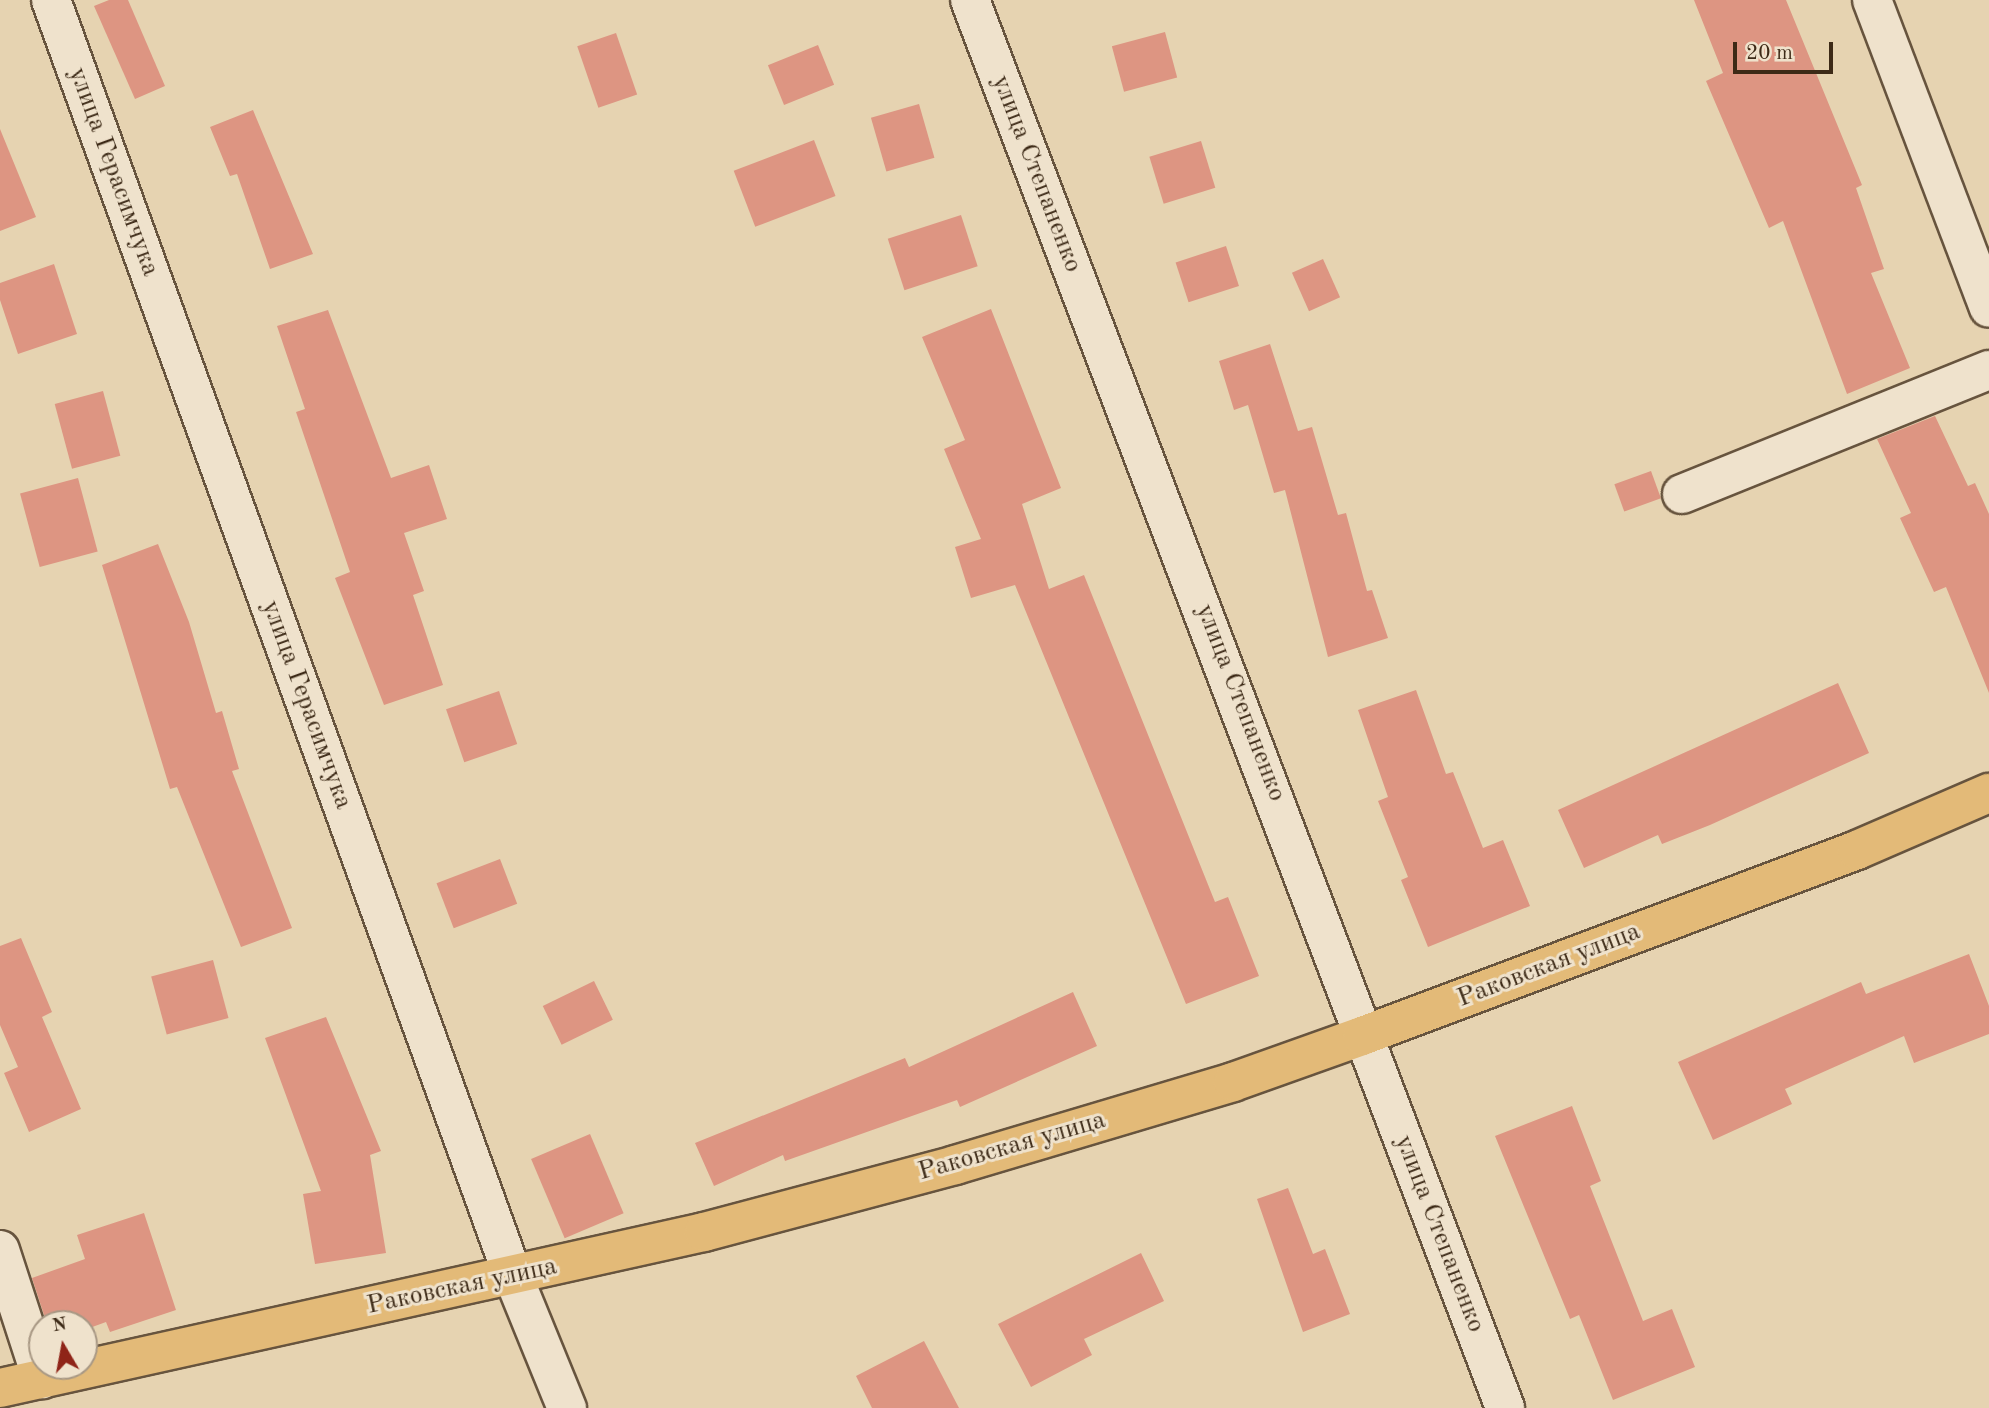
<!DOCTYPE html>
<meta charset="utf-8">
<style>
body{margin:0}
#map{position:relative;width:1989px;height:1408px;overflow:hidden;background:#e6d3b1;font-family:"Old Standard TT",serif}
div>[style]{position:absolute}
.building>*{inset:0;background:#dd9582;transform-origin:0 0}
.roads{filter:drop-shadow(2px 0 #67543e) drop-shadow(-2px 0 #67543e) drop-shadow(0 2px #67543e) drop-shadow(0 -2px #67543e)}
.minor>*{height:38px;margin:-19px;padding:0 19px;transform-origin:19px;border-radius:19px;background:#efe2cc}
.major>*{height:38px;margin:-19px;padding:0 19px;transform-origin:19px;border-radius:19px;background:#e3ba78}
span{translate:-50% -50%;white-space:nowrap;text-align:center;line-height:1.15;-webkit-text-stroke:6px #efe2cc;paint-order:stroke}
.street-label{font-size:26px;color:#3d2a17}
.north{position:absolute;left:28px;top:1310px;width:70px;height:70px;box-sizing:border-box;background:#efe2cc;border:2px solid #a89884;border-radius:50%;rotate:350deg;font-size:19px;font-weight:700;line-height:28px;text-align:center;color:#3d2a17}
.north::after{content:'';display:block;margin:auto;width:24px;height:32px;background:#8f2418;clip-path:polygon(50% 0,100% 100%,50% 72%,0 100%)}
.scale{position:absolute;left:1733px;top:42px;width:100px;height:32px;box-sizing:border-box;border:4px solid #3d2a17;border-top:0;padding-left:9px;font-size:21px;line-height:24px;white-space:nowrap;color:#3d2a17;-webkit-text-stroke:5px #efe2cc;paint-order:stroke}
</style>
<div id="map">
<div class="building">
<div style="clip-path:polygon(109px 0,128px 0,165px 86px,135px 99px,94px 6px)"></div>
<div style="clip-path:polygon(1694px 0,1786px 0,1862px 185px,1856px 188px,1884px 269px,1871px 273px,1910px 368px,1847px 394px,1783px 221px,1769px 228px,1706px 81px,1723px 73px)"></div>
<div style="left:1165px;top:32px;width:47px;height:55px;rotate:75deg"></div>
<div style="left:616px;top:33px;width:65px;height:41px;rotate:71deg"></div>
<div style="left:818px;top:45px;width:43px;height:54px;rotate:68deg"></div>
<div style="left:919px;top:104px;width:56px;height:50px;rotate:74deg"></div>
<div style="clip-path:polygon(253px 110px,313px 254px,270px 269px,237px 174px,230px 176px,210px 127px)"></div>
<div style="clip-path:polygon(0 129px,36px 217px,0 231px)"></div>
<div style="left:814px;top:140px;width:60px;height:86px;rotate:69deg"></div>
<div style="left:1201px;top:141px;width:49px;height:54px;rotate:73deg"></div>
<div style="left:961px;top:215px;width:54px;height:77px;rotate:72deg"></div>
<div style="left:1226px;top:246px;width:42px;height:53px;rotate:72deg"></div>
<div style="left:1323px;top:259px;width:42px;height:34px;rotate:66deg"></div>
<div style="clip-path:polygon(54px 264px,77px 334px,18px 354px,0 300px,0 283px)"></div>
<div style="clip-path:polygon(991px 309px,1061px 488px,1022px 504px,1049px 589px,1084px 575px,1215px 902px,1228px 897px,1259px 976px,1186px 1004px,1015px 585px,971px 598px,955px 547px,981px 539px,944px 449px,965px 440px,922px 337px)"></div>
<div style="clip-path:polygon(328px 310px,391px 478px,429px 465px,447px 519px,404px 533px,424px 591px,413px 595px,443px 685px,384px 705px,335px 578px,350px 572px,296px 412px,305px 409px,277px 326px)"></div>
<div style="clip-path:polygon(1270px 344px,1298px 431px,1312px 427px,1338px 515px,1346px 513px,1367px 591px,1372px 590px,1388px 638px,1328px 657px,1285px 490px,1274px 493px,1248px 405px,1234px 410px,1219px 361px)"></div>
<div style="left:103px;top:391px;width:67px;height:50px;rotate:75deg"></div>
<div style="clip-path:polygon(1935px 416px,1968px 486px,1975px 483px,1989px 514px,1989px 693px,1946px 587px,1934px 592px,1900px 518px,1911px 513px,1877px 439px)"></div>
<div style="left:1651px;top:471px;width:29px;height:39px;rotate:70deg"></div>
<div style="left:78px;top:478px;width:76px;height:60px;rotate:75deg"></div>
<div style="clip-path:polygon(158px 544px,189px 622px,216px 713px,222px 711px,239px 769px,232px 771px,292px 928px,241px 947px,177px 787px,170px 789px,102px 565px)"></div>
<div style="clip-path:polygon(1838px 683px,1869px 753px,1710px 825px,1662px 844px,1658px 835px,1584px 868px,1558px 810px)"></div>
<div style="clip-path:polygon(1416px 690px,1446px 774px,1453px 772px,1483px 848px,1503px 840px,1530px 906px,1428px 947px,1401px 880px,1408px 877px,1378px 801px,1388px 797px,1358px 710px)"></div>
<div style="left:499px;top:691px;width:56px;height:56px;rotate:71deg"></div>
<div style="left:500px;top:859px;width:48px;height:68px;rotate:69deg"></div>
<div style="clip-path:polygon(21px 938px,52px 1012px,42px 1017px,81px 1109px,29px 1132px,4px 1073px,18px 1067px,0 1025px,0 946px)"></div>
<div style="clip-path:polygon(1969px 954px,1989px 1006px,1989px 1034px,1914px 1063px,1904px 1036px,1785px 1089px,1792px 1104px,1713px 1140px,1678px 1062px,1861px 982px,1866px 994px)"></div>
<div style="left:213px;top:960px;width:60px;height:64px;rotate:75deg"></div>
<div style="left:594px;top:981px;width:43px;height:57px;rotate:64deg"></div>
<div style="clip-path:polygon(1073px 992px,1097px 1046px,960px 1107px,957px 1100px,785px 1161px,783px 1155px,714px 1186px,695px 1143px,905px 1058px,909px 1067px)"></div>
<div style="clip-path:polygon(326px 1017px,381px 1151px,370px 1155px,386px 1253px,315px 1264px,303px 1194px,321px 1191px,265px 1038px)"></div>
<div style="clip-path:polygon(1572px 1106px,1601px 1181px,1590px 1186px,1643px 1321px,1672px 1309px,1695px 1367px,1613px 1400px,1579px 1315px,1570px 1319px,1495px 1136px)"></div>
<div style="left:590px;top:1134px;width:86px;height:64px;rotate:67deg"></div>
<div style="clip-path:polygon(1288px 1188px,1313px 1254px,1325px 1249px,1350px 1314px,1303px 1332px,1257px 1199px)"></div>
<div style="clip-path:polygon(144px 1213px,176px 1310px,110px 1332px,106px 1322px,84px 1330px,84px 1324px,47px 1324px,32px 1278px,85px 1259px,77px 1235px)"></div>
<div style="clip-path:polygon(1141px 1253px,1164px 1301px,1084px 1339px,1092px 1355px,1031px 1387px,998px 1324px)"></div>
<div style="clip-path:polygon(924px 1341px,959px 1408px,872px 1408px,856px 1376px)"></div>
</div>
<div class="roads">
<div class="minor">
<div style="left:51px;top:0;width:1357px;rotate:70.1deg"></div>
<div style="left:513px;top:1276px;width:143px;rotate:67.8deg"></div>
<div style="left:970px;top:0;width:1506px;rotate:69.19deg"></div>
<div style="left:1872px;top:0;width:329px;rotate:69.2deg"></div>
<div style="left:1682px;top:494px;width:331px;rotate:-22deg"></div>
<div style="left:0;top:1250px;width:136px;rotate:72deg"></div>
</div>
<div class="major">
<div style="left:0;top:1388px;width:721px;rotate:-12.49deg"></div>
<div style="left:704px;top:1232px;width:260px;rotate:-14.9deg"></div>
<div style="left:955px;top:1165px;width:290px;rotate:-16.6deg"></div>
<div style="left:1233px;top:1082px;width:137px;rotate:-19.6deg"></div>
<div style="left:1362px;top:1036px;width:529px;rotate:-20.59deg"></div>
<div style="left:1857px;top:850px;width:144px;rotate:-23.4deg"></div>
</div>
</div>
<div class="street-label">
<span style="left:113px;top:172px;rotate:70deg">улица Герасимчука</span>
<span style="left:1036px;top:174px;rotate:69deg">улица Степаненко</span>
<span style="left:1240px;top:703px;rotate:69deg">улица Степаненко</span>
<span style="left:306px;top:705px;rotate:70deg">улица Герасимчука</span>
<span style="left:1549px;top:966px;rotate:-21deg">Раковская улица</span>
<span style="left:1012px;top:1147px;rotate:-16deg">Раковская улица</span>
<span style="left:1439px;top:1234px;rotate:69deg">улица Степаненко</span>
<span style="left:462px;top:1287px;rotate:-12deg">Раковская улица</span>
</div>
<div class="north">N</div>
<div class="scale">20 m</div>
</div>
